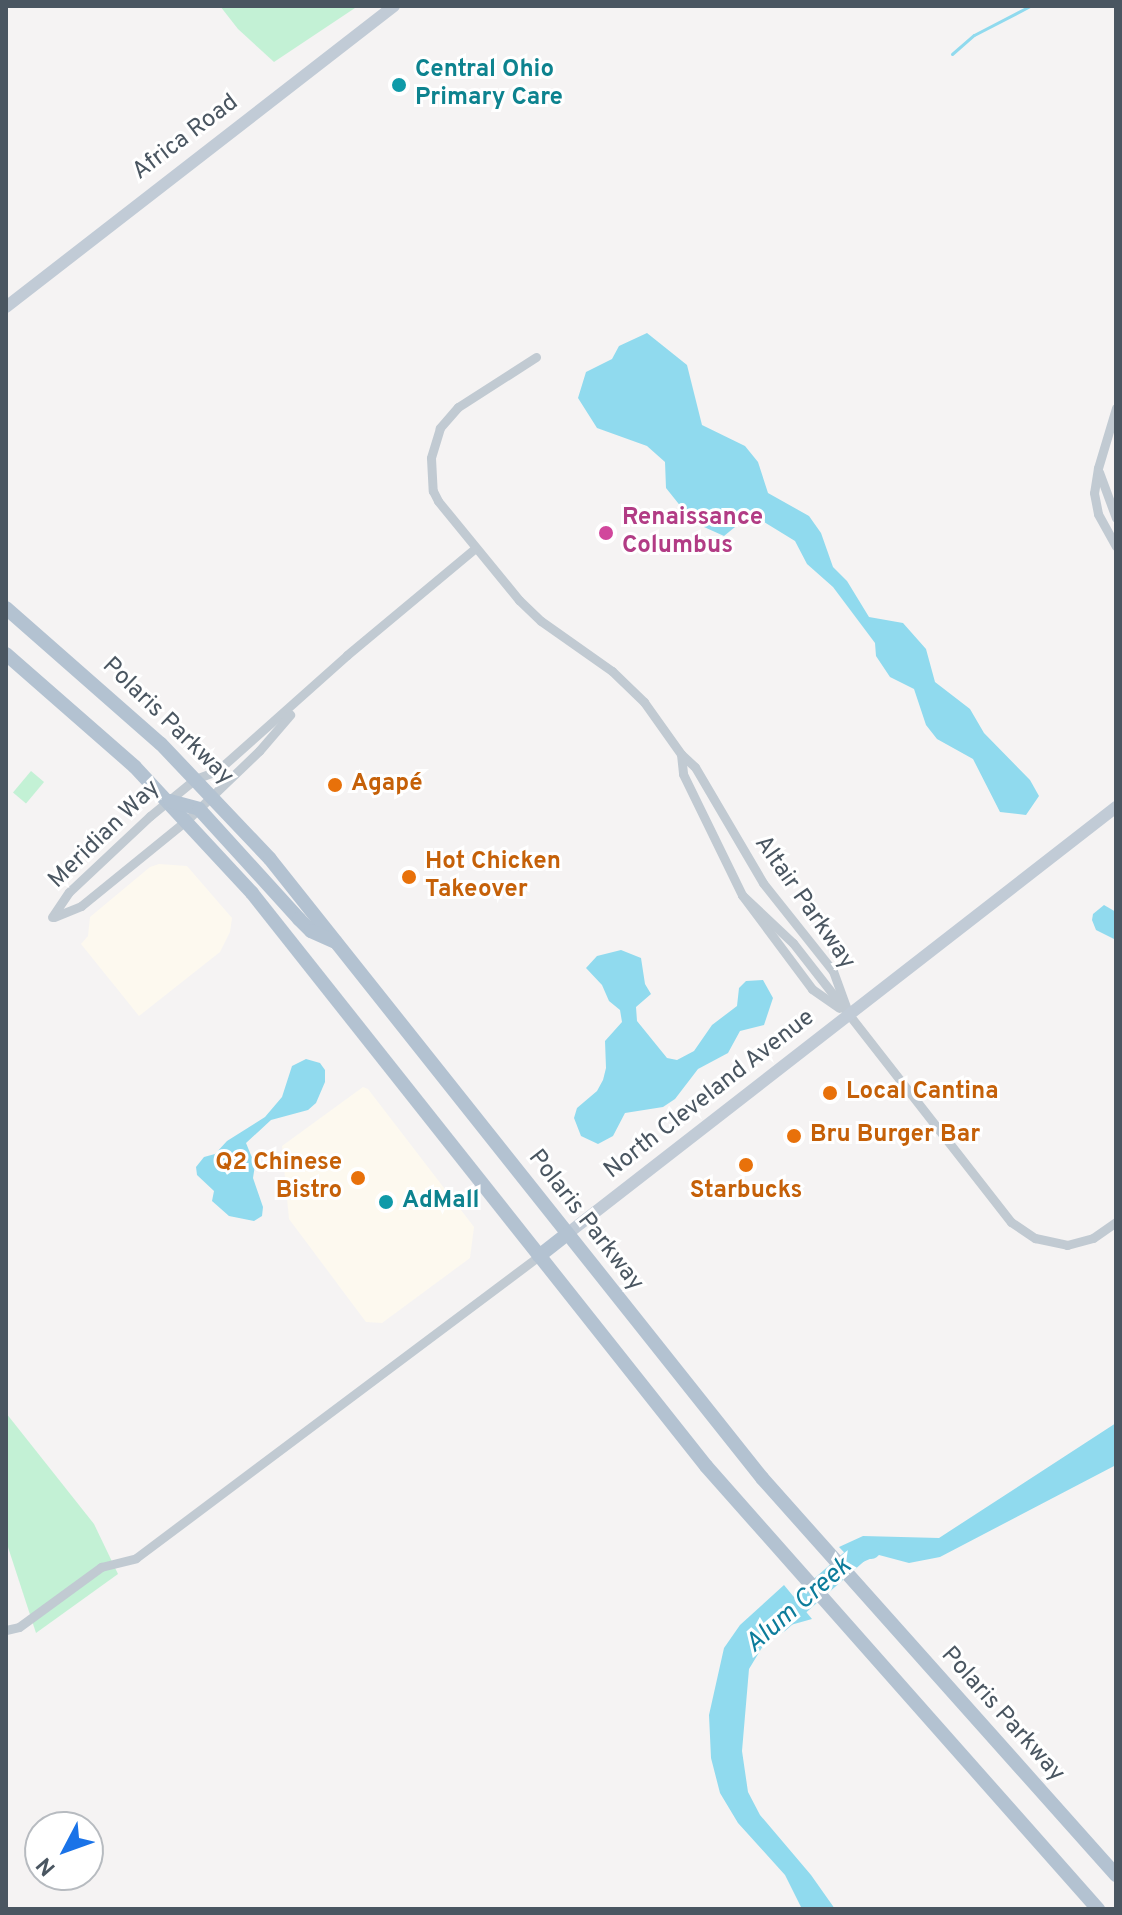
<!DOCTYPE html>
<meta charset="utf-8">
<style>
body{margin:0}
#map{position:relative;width:1122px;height:1915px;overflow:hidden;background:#f5f3f3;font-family:Overpass,sans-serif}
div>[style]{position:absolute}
.commercial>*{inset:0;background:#fdf9ef}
.green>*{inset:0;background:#c3f1d5;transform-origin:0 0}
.water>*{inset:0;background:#90daee}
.stream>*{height:3px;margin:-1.5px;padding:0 1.5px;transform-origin:1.5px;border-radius:1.5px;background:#90daee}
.river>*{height:20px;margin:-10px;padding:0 10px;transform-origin:10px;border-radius:10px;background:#90daee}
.street>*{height:9px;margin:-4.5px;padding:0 4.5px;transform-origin:4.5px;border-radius:4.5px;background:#c1cad2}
.secondary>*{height:12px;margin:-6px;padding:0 6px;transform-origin:6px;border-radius:6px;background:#c1cbd6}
.primary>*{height:14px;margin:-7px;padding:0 7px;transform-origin:7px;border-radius:7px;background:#b3c2d1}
.dots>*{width:22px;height:22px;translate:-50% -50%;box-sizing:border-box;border:4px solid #fff;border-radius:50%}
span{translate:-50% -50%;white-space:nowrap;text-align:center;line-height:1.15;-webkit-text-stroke:6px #fff;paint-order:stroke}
.culture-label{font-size:24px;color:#0d838f;font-weight:700}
.left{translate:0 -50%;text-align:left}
.street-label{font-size:24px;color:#4a5661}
.hotel-label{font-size:24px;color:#b23c85;font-weight:700}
.food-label{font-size:24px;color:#c56008;font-weight:700}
.right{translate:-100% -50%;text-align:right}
.water-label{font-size:26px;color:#0c7c9b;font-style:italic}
.frame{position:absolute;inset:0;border:8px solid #4a5661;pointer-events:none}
.north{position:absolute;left:24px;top:1811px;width:80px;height:80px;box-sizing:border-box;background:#fff;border:2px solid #b7bbc0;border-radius:50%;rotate:229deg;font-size:22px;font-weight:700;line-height:32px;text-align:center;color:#4a5661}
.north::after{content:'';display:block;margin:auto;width:28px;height:36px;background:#1a73e8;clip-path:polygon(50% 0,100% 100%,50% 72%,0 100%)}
</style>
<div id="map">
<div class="commercial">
<div style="clip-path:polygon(159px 864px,187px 866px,232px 918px,230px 932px,220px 952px,139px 1016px,81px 944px,88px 936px,90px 917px,150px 867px)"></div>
<div style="clip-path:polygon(363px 1087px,368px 1089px,474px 1227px,470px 1258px,382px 1323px,366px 1322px,289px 1219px,282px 1146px)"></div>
</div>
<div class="green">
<div style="clip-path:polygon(220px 6px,358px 6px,274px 62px,238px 29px)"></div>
<div style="left:31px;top:771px;width:17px;height:28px;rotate:40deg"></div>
<div style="clip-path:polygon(6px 1413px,94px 1524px,118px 1574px,36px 1633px,6px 1541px)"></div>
</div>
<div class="water">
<div style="clip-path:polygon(647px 333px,687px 365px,702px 425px,745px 446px,758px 462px,768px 493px,809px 516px,821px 533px,833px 567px,847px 581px,869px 617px,903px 623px,926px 649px,935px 682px,970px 709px,984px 733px,1030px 780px,1039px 796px,1026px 815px,1000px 812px,973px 759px,937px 739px,926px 725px,914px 689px,890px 677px,876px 656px,875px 643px,833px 587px,807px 564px,795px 541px,751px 514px,724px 536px,704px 527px,697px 512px,682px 508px,666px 488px,665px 462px,647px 446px,597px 428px,578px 398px,586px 372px,612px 359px,619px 346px)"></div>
<div style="clip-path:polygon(1104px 905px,1116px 912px,1116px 940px,1096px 930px,1092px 920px,1093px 914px)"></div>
<div style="clip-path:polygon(621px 950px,641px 958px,645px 984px,651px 994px,636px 1007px,637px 1021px,667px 1058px,677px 1060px,694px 1051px,712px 1025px,737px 1006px,739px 988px,746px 981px,763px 980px,773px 998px,764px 1025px,740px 1031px,728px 1053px,698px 1069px,675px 1099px,663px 1107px,625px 1113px,613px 1136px,598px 1144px,581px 1136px,574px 1118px,577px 1108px,597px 1091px,603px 1080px,606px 1068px,605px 1041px,622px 1022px,620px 1010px,609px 1001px,602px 985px,586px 968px,597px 956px)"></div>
<div style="clip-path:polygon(306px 1059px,320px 1063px,325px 1070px,325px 1082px,316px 1103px,308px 1110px,271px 1120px,246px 1143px,255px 1165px,253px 1178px,263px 1207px,262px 1216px,254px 1221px,229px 1216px,212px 1201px,214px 1191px,197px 1175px,196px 1167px,204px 1157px,215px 1154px,227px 1141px,265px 1117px,282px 1097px,292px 1066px)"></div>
<div style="clip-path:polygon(1116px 1423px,1116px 1465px,940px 1557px,909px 1563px,879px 1555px,856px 1565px,839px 1547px,863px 1536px,939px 1538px)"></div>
<div style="clip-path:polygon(784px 1585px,812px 1619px,787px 1626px,766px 1641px,749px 1669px,742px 1751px,748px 1792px,760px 1815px,811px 1875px,835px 1909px,802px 1909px,785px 1875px,738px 1823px,720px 1793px,711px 1758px,709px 1715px,724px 1648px,740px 1625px)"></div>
</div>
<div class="stream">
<div style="left:952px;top:54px;width:29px;rotate:-41deg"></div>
<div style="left:974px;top:35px;width:63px;rotate:-27.4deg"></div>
</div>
<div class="river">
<div style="left:779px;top:1623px;width:113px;rotate:-41.4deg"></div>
<div style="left:864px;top:1548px;width:7px;rotate:8deg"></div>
</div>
<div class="street">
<div style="left:536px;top:357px;width:93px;rotate:147.3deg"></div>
<div style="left:458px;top:407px;width:28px;rotate:131deg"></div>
<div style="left:440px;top:428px;width:31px;rotate:107deg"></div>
<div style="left:431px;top:458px;width:33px;rotate:87deg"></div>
<div style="left:433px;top:491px;width:11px;rotate:63deg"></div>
<div style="left:438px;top:501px;width:128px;rotate:50.7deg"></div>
<div style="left:519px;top:600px;width:30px;rotate:44deg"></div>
<div style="left:541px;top:621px;width:87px;rotate:35.2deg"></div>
<div style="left:612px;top:671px;width:45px;rotate:44.1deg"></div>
<div style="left:644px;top:702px;width:64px;rotate:54.6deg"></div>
<div style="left:681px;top:754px;width:19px;rotate:43deg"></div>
<div style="left:695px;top:767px;width:134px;rotate:59.6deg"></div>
<div style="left:763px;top:883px;width:112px;rotate:51.5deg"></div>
<div style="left:833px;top:971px;width:47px;rotate:70deg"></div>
<div style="left:1116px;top:408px;width:63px;rotate:106.7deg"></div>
<div style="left:1098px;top:468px;width:25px;rotate:99deg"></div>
<div style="left:1094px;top:493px;width:21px;rotate:79deg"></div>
<div style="left:1098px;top:514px;width:37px;rotate:61deg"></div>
<div style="left:1099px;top:472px;width:49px;rotate:69.7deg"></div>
<div style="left:681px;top:754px;width:20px;rotate:84deg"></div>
<div style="left:683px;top:774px;width:135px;rotate:64deg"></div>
<div style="left:742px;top:895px;width:117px;rotate:53.3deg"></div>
<div style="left:812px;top:989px;width:33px;rotate:35deg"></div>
<div style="left:742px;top:895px;width:70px;rotate:43.3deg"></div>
<div style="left:793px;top:943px;width:354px;rotate:52deg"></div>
<div style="left:1011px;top:1222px;width:29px;rotate:34deg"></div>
<div style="left:1035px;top:1238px;width:33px;rotate:12deg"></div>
<div style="left:1067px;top:1245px;width:27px;rotate:-15deg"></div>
<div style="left:1093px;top:1238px;width:28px;rotate:-35deg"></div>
<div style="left:52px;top:917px;width:30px;rotate:-56deg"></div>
<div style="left:69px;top:892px;width:111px;rotate:-43.2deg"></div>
<div style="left:150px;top:816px;width:58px;rotate:-39.4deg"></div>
<div style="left:195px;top:779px;width:23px;rotate:-20deg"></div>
<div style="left:217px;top:771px;width:174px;rotate:-41.7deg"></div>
<div style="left:347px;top:655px;width:165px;rotate:-39.8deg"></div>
<div style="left:54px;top:917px;width:29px;rotate:-22deg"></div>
<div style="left:81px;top:906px;width:136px;rotate:-39.1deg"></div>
<div style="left:187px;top:820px;width:100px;rotate:-43.8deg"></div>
<div style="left:259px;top:751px;width:48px;rotate:-49.3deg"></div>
<div style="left:6px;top:1630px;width:13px;rotate:-13deg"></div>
<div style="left:19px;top:1627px;width:102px;rotate:-36.2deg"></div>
<div style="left:101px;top:1567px;width:36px;rotate:-14deg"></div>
<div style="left:136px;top:1558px;width:504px;rotate:-36.85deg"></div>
</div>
<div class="secondary">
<div style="left:6px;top:307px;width:491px;rotate:-37.8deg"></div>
<div style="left:567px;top:1234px;width:696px;rotate:-37.87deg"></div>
</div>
<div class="primary">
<div style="left:6px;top:608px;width:206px;rotate:41.3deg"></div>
<div style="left:161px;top:744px;width:158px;rotate:46.5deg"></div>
<div style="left:270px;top:859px;width:791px;rotate:51.52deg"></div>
<div style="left:762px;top:1478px;width:532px;rotate:48.28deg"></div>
<div style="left:6px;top:654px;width:171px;rotate:41.2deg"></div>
<div style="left:135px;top:767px;width:172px;rotate:47.1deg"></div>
<div style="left:252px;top:893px;width:731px;rotate:51.61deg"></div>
<div style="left:706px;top:1466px;width:592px;rotate:48.5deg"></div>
<div style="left:170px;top:801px;width:30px;rotate:15deg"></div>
<div style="left:199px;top:809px;width:149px;rotate:47.7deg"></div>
<div style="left:299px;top:919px;width:17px;rotate:45deg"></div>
<div style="left:311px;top:931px;width:27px;rotate:24deg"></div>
<div style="left:539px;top:1256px;width:36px;rotate:-38deg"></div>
</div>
<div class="dots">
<div style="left:399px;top:85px;background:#0f9aa8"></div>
<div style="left:606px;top:533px;background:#d1479c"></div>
<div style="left:335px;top:785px;background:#e8710a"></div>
<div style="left:409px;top:877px;background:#e8710a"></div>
<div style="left:830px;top:1093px;background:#e8710a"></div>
<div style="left:794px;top:1136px;background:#e8710a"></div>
<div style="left:746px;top:1165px;background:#e8710a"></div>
<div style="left:358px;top:1178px;background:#e8710a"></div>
<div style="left:386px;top:1202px;background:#0f9aa8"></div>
</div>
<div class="culture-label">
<span class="left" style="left:415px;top:85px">Central Ohio<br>Primary Care</span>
<span class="left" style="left:402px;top:1202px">AdMall</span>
</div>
<div class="street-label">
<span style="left:186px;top:138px;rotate:-37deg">Africa Road</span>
<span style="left:167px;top:722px;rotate:44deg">Polaris Parkway</span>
<span style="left:105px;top:835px;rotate:-44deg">Meridian Way</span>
<span style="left:804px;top:903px;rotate:55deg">Altair Parkway</span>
<span style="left:710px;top:1095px;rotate:-38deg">North Cleveland Avenue</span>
<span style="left:585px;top:1221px;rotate:52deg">Polaris Parkway</span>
<span style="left:1002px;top:1715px;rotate:48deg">Polaris Parkway</span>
</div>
<div class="hotel-label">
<span class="left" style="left:622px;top:533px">Renaissance<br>Columbus</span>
</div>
<div class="food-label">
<span class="left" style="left:351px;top:785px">Agapé</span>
<span class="left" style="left:425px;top:877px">Hot Chicken<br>Takeover</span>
<span class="left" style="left:846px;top:1093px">Local Cantina</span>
<span class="left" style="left:810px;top:1136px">Bru Burger Bar</span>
<span class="right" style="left:342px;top:1178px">Q2 Chinese<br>Bistro</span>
<span style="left:746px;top:1192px">Starbucks</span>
</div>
<div class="water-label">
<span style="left:799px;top:1606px;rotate:-41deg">Alum Creek</span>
</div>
<div class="frame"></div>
<div class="north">N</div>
</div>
